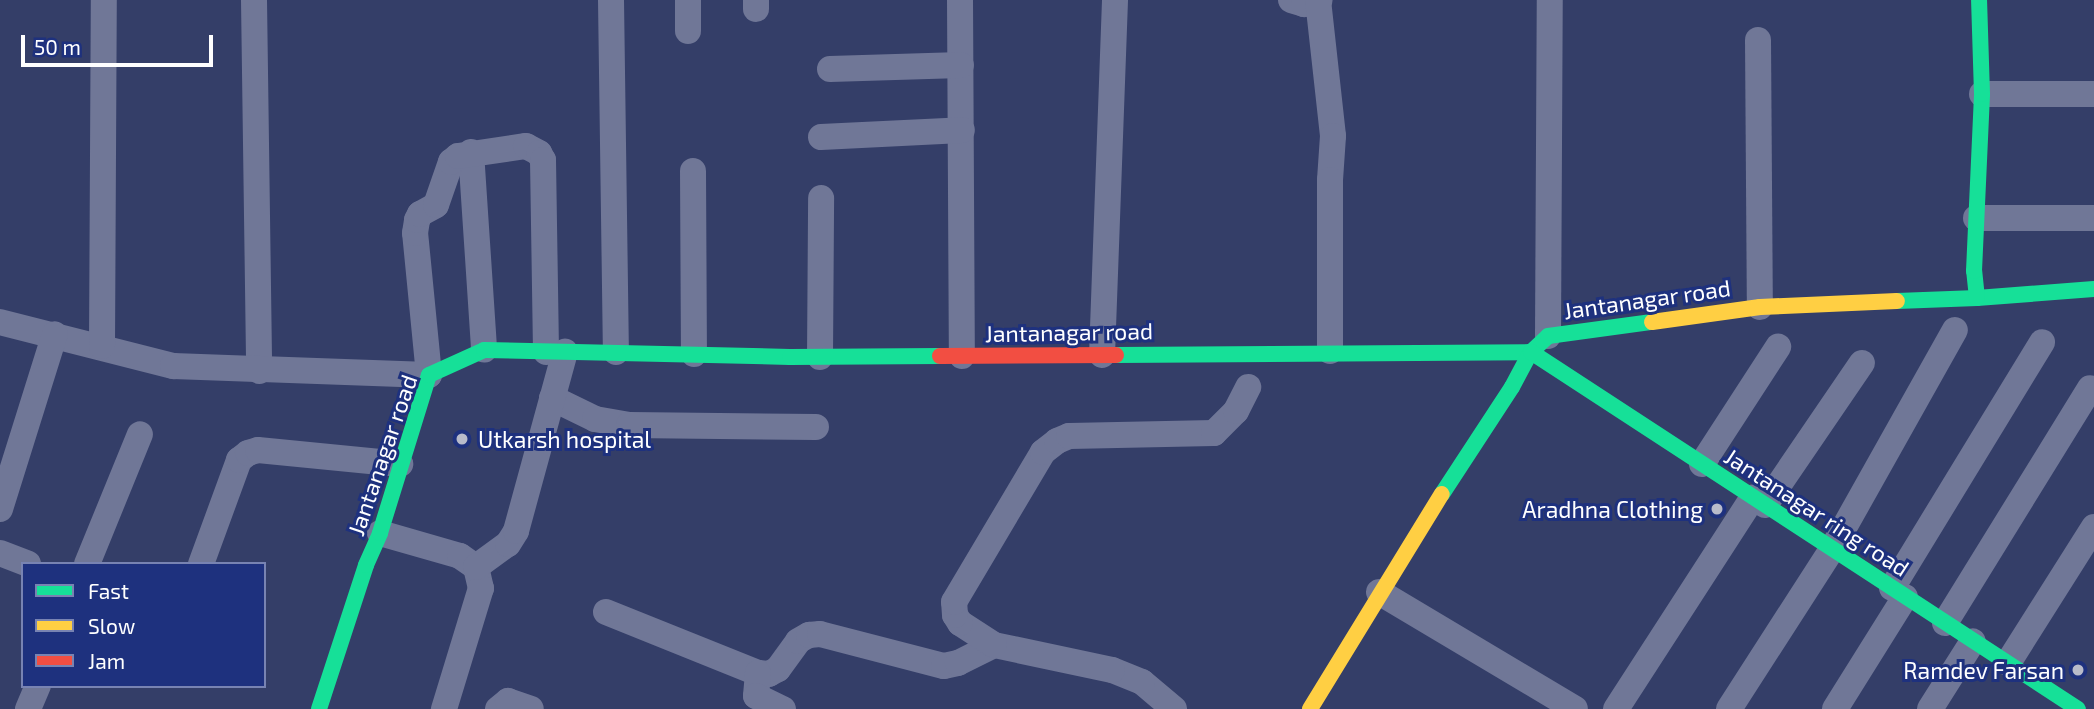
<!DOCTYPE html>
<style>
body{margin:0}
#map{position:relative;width:2094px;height:709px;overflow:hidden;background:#343e68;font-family:"Exo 2",sans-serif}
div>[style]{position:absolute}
.street>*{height:26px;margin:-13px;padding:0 13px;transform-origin:13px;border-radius:13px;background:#707797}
.fast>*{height:16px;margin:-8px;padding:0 8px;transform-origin:8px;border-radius:8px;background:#16e098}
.slow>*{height:16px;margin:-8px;padding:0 8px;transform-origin:8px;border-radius:8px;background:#ffcf43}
.jam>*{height:16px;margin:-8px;padding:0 8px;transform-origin:8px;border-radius:8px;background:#f24e42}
.dots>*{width:19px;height:19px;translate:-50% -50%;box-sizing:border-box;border:4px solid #1e317e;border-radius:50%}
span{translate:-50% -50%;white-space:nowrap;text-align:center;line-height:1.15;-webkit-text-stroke:6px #1e317e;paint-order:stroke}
.street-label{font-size:23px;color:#fff}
.poi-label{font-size:23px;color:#fff}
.left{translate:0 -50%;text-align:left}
.right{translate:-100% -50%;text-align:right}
.legend{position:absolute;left:21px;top:562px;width:245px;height:126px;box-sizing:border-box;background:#1e317e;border:2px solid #7883b2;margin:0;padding:9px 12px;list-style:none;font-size:21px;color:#fff}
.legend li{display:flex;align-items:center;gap:14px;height:35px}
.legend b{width:35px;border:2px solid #7883b2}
.scale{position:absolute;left:21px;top:35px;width:192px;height:32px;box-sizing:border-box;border:4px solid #fff;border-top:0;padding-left:9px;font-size:21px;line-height:24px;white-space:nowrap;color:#fff;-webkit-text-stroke:5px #1e317e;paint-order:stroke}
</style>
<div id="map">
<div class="street">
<div style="left:254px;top:0;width:371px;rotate:89.2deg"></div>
<div style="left:611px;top:0;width:352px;rotate:89.2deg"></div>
<div style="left:688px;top:0;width:31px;rotate:90deg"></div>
<div style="left:960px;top:0;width:356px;rotate:89.7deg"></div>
<div style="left:1291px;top:0;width:14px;rotate:17deg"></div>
<div style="left:1304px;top:4px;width:16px;rotate:-14deg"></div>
<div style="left:1318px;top:0;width:137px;rotate:83.7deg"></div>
<div style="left:1333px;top:136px;width:44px;rotate:93.9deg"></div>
<div style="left:1330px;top:180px;width:171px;rotate:90deg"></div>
<div style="left:756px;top:9px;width:9px;rotate:-90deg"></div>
<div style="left:1758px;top:40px;width:267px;rotate:89.6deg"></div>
<div style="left:830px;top:69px;width:131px;rotate:-1.7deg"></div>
<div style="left:1982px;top:94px;width:112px"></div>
<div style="left:821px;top:137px;width:141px;rotate:-2.8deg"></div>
<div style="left:471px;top:152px;width:198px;rotate:86.2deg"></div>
<div style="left:693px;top:171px;width:183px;rotate:89.7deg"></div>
<div style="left:1976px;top:218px;width:118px"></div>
<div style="left:0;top:322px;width:179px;rotate:14.3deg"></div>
<div style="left:173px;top:366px;width:256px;rotate:2deg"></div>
<div style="left:429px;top:375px;width:143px;rotate:-95.6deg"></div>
<div style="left:415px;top:233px;width:13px;rotate:-81deg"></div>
<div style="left:417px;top:220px;width:7px;rotate:-63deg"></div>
<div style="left:420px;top:214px;width:18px;rotate:-29deg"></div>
<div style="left:436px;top:205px;width:46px;rotate:-70.8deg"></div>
<div style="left:451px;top:162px;width:9px;rotate:-41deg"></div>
<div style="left:458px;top:156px;width:69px;rotate:-8.4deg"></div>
<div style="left:526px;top:146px;width:15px;rotate:28deg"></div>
<div style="left:539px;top:153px;width:8px;rotate:60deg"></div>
<div style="left:543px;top:160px;width:192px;rotate:89.1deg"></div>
<div style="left:1548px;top:336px;width:336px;rotate:-89.7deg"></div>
<div style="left:102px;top:346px;width:346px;rotate:-89.7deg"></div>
<div style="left:1102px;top:355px;width:355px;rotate:-87.9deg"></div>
<div style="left:820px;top:357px;width:159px;rotate:-89.6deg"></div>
<div style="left:552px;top:398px;width:48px;rotate:26deg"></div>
<div style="left:595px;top:419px;width:35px;rotate:10deg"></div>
<div style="left:629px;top:425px;width:187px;rotate:0.6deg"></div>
<div style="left:1702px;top:464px;width:140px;rotate:-57deg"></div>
<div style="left:1765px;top:505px;width:172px;rotate:-55.7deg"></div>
<div style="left:0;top:509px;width:183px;rotate:-72.6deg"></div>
<div style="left:380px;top:533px;width:83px;rotate:16deg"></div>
<div style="left:460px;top:556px;width:19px;rotate:35deg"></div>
<div style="left:476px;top:567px;width:22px;rotate:77deg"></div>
<div style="left:481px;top:588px;width:127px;rotate:107deg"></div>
<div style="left:0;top:553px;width:30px;rotate:21deg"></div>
<div style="left:87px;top:564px;width:140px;rotate:-67.8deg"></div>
<div style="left:201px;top:564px;width:111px;rotate:-69.9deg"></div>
<div style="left:239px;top:460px;width:11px;rotate:-38deg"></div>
<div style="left:248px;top:453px;width:10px;rotate:-17deg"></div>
<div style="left:258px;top:450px;width:143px;rotate:5.6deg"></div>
<div style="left:476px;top:567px;width:39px;rotate:-36deg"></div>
<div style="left:508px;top:544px;width:15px;rotate:-58deg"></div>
<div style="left:516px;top:531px;width:186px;rotate:-74.7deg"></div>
<div style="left:1892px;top:588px;width:288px;rotate:-58.6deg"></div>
<div style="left:1379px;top:592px;width:228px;rotate:30.8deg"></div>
<div style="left:606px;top:612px;width:164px;rotate:21.9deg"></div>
<div style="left:758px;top:673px;width:11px;rotate:5deg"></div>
<div style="left:769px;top:674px;width:10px;rotate:-29deg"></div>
<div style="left:778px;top:669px;width:34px;rotate:-54deg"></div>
<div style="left:798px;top:641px;width:13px;rotate:-29deg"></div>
<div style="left:809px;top:635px;width:11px;rotate:-5deg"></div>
<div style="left:820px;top:634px;width:128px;rotate:14.5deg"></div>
<div style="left:944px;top:666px;width:14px;rotate:-12deg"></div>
<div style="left:958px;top:663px;width:40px;rotate:-26.6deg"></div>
<div style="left:1945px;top:623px;width:276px;rotate:-58.3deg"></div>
<div style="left:2008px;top:663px;width:161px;rotate:-57.7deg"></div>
<div style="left:758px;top:673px;width:23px;rotate:95deg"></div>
<div style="left:756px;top:696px;width:30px;rotate:26deg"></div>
<div style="left:28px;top:709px;width:25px;rotate:-67deg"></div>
<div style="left:498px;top:709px;width:13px;rotate:-39deg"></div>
<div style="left:508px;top:701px;width:24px;rotate:19deg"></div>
<div style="left:1174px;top:709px;width:42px;rotate:-139.8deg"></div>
<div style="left:1142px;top:682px;width:32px;rotate:-158deg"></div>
<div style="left:1112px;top:670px;width:121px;rotate:-168deg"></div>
<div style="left:994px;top:645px;width:40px;rotate:-147.1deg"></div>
<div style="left:960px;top:623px;width:9px;rotate:-122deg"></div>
<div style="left:955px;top:615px;width:13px;rotate:-94deg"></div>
<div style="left:954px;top:602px;width:174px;rotate:-59.3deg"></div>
<div style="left:1043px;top:452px;width:18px;rotate:-38deg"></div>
<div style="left:1057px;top:441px;width:13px;rotate:-23deg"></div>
<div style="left:1069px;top:436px;width:145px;rotate:-1.2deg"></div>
<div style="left:1214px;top:433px;width:31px;rotate:-45deg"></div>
<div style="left:1236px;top:411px;width:27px;rotate:-63deg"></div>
<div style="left:1616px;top:709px;width:252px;rotate:-57.1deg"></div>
<div style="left:1729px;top:709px;width:190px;rotate:-57.2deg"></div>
<div style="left:1832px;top:549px;width:251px;rotate:-60.7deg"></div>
<div style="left:1835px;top:709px;width:132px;rotate:-58deg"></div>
<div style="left:1930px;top:709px;width:80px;rotate:-57.7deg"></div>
</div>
<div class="fast">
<div style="left:1977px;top:298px;width:117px;rotate:-4.4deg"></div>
<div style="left:1897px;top:301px;width:80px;rotate:-2.1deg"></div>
<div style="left:1977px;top:298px;width:27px;rotate:-96deg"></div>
<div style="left:1974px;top:271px;width:177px;rotate:-87.4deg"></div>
<div style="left:1982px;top:94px;width:94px;rotate:-91.8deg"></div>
<div style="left:1116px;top:355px;width:415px;rotate:-0.4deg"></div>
<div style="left:1531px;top:352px;width:23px;rotate:-43deg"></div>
<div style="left:1548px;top:336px;width:105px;rotate:-7.7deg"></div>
<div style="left:1442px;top:494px;width:128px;rotate:-56.8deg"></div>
<div style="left:1512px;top:387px;width:40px;rotate:-62deg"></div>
<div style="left:1531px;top:352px;width:653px;rotate:33.13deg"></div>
<div style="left:319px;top:709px;width:151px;rotate:-71.9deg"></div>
<div style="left:366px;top:565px;width:35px;rotate:-66deg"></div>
<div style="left:380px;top:533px;width:165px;rotate:-72.8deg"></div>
<div style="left:429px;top:375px;width:60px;rotate:-24.4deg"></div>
<div style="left:484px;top:350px;width:306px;rotate:1.3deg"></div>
<div style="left:790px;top:357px;width:150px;rotate:-0.4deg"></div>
</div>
<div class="slow">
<div style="left:1652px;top:322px;width:109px;rotate:-7.9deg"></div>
<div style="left:1760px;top:307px;width:137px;rotate:-2.5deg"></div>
<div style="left:1310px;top:709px;width:252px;rotate:-58.5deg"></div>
</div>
<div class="jam">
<div style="left:940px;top:356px;width:176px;rotate:-0.3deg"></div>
</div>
<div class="dots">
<div style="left:462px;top:439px;background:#b8bbca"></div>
<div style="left:1717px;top:509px;background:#b8bbca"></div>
<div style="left:2078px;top:670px;background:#b8bbca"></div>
</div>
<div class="street-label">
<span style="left:1647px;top:299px;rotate:-8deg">Jantanagar road</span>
<span style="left:1069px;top:332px;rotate:-1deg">Jantanagar road</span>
<span style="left:382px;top:455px;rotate:-71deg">Jantanagar road</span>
<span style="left:1817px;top:512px;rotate:33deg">Jantanagar ring road</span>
</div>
<div class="poi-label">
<span class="left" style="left:478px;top:439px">Utkarsh hospital</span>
<span class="right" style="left:1703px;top:509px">Aradhna Clothing</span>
<span class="right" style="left:2064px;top:670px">Ramdev Farsan</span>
</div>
<ul class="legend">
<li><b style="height:9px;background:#16e098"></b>Fast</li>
<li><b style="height:9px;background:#ffcf43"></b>Slow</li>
<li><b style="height:9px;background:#f24e42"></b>Jam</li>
</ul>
<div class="scale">50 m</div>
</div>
